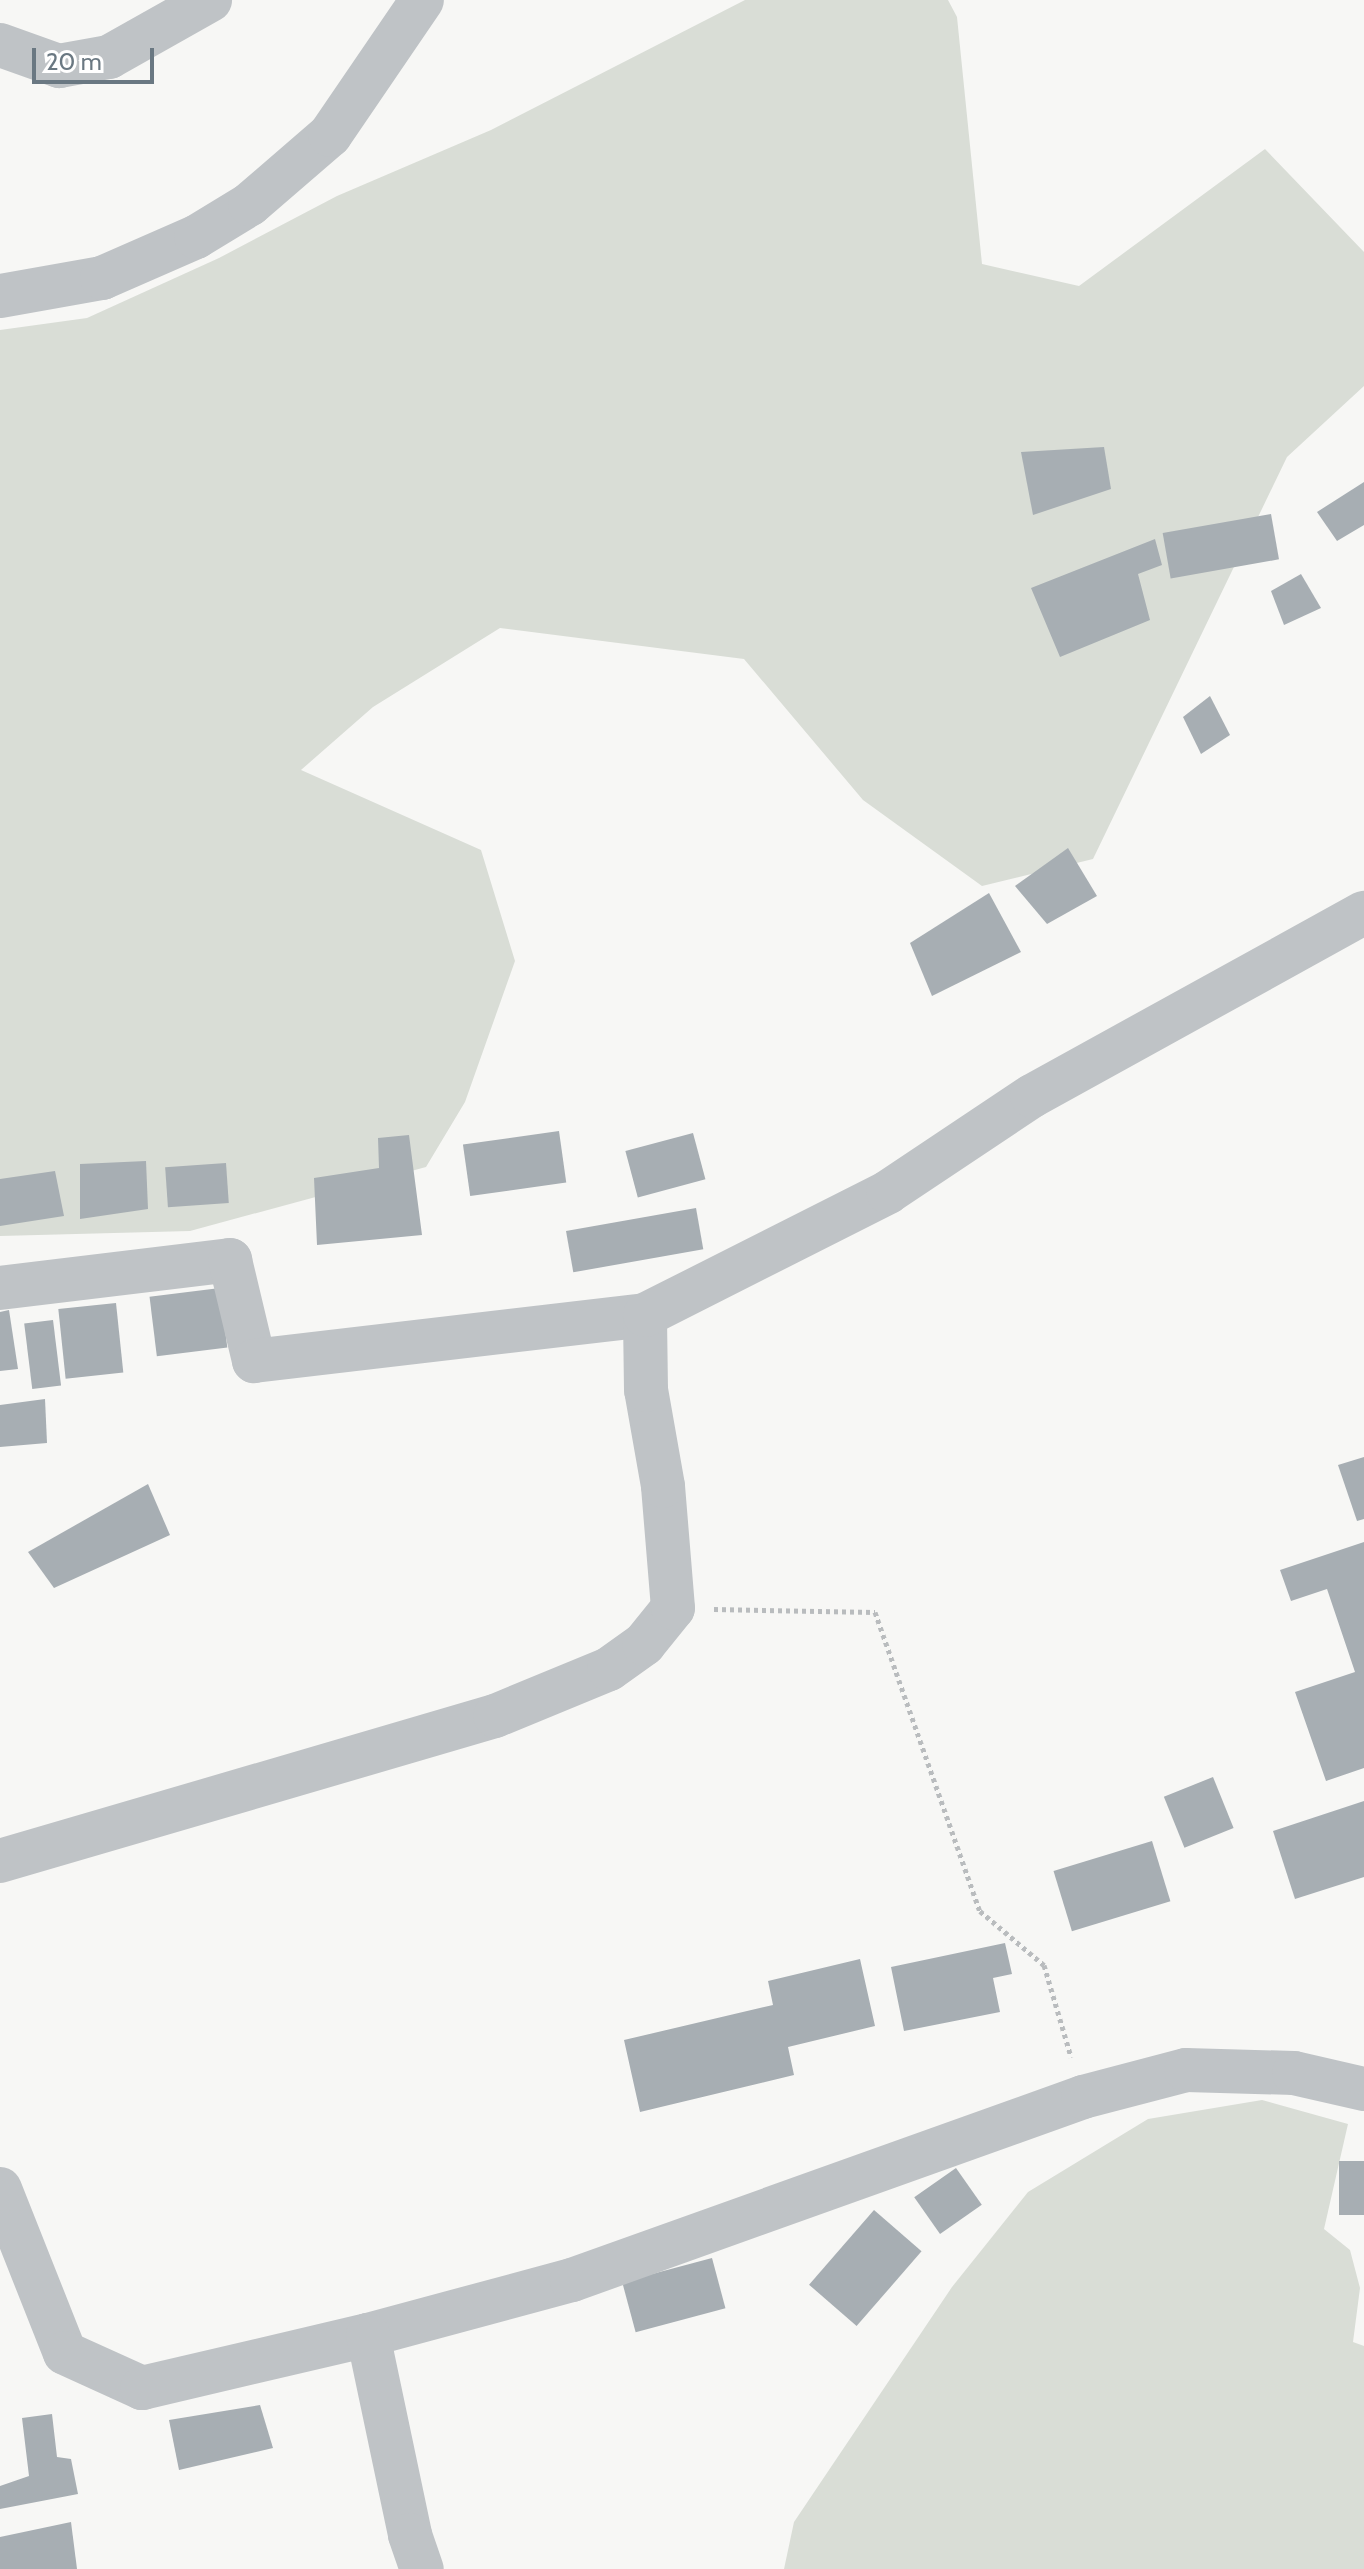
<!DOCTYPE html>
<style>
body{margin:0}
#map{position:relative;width:1364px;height:2569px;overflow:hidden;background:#f7f7f5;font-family:Cabin,sans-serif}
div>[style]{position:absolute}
.green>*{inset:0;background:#d9ddd6}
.building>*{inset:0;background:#a7aeb3;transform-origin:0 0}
.path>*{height:5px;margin-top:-2.5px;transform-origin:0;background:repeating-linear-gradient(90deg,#b9bcbe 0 4px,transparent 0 8px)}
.minor>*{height:44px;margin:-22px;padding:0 22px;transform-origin:22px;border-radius:22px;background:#bfc3c6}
span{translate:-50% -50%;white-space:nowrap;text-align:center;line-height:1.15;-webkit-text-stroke:8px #fff;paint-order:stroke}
.scale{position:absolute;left:32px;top:48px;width:122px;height:36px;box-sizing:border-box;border:4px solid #6a7882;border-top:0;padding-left:10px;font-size:24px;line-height:28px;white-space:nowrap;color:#6a7882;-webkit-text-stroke:6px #fff;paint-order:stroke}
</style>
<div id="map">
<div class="green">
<div style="clip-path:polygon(745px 0,948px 0,957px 17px,982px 264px,1079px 286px,1265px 149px,1364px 252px,1364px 386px,1287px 457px,1093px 859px,982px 886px,863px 800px,744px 659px,500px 628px,373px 707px,301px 770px,481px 850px,515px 961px,465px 1102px,426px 1167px,190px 1231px,0 1236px,0 330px,87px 318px,219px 258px,337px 196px,491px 130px)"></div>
<div style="clip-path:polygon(1262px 2100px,1348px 2124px,1324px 2229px,1350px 2250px,1360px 2288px,1353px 2342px,1364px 2346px,1364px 2569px,784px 2569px,794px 2522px,952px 2287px,1028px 2192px,1148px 2119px)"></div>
</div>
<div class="building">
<div style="clip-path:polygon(1104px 447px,1111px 489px,1033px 515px,1021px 452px)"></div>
<div style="clip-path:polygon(1364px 482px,1364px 525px,1337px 541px,1317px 512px)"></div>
<div style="left:1271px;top:514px;width:46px;height:110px;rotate:80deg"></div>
<div style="clip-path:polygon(1155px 539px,1162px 565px,1138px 574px,1150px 620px,1060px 657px,1031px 588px)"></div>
<div style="clip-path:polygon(1301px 574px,1321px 608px,1284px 625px,1271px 591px)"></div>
<div style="clip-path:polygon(1210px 696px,1230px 735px,1201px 754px,1183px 717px)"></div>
<div style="clip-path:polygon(1068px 848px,1097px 896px,1047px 924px,1015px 886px)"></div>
<div style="clip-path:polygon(989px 893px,1021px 952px,932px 996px,910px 943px)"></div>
<div style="left:559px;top:1131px;width:52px;height:97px;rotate:82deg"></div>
<div style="left:693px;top:1133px;width:48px;height:70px;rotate:75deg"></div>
<div style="clip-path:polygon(409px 1135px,422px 1235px,317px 1245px,314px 1178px,379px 1168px,378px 1138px)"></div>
<div style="clip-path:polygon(146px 1161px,148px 1209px,80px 1219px,80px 1164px)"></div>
<div style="left:226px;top:1163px;width:40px;height:61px;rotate:86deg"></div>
<div style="clip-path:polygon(55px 1171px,64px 1216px,0 1226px,0 1179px)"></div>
<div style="left:696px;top:1208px;width:42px;height:132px;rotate:80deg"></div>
<div style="left:220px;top:1288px;width:60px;height:71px;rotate:83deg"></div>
<div style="left:116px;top:1303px;width:70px;height:58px;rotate:84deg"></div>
<div style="clip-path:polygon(9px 1310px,18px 1369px,0 1371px,0 1312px)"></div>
<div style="left:53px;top:1320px;width:66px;height:29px;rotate:83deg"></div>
<div style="clip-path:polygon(45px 1399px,47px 1443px,0 1447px,0 1405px)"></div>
<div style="clip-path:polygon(1364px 1457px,1364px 1519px,1357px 1521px,1338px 1465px)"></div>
<div style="clip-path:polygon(148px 1484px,170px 1535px,54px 1588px,28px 1552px)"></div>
<div style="clip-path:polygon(1364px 1542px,1364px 1768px,1326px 1781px,1295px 1692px,1355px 1672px,1327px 1589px,1291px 1601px,1280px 1570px)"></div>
<div style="left:1213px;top:1777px;width:55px;height:53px;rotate:68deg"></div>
<div style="clip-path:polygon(1364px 1801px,1364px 1877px,1295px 1899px,1273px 1831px)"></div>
<div style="left:1152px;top:1841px;width:63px;height:103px;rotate:73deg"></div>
<div style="clip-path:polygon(1005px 1943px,1012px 1974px,993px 1978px,1000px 2012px,904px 2031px,891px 1967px)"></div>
<div style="clip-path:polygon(860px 1959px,875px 2026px,788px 2047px,794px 2075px,640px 2112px,624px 2040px,773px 2005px,768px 1981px)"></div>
<div style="left:1339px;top:2161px;width:25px;height:54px"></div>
<div style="left:956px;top:2168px;width:45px;height:51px;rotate:55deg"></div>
<div style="left:874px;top:2210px;width:63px;height:99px;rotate:41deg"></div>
<div style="left:712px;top:2258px;width:52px;height:93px;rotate:75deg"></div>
<div style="clip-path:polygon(260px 2405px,273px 2448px,179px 2470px,169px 2420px)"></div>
<div style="clip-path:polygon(52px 2414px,57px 2457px,71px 2459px,78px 2494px,0 2509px,0 2486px,29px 2476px,22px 2418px)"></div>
<div style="clip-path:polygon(71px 2522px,77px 2569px,0 2569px,0 2537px)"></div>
</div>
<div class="path">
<div style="left:714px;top:1609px;width:161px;rotate:1.1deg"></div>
<div style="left:875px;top:1612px;width:317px;rotate:70.7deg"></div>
<div style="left:980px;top:1911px;width:84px;rotate:40.2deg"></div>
<div style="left:1044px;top:1965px;width:96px;rotate:73.6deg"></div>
</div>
<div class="minor">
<div style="left:0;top:45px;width:63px;rotate:19.6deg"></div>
<div style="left:59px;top:66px;width:51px;rotate:-10.2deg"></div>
<div style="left:109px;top:57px;width:116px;rotate:-29.4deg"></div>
<div style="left:0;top:296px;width:104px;rotate:-10deg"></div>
<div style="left:102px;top:278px;width:103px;rotate:-23.6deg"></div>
<div style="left:196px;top:237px;width:63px;rotate:-31.4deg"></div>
<div style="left:250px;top:204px;width:106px;rotate:-40.8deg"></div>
<div style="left:330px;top:135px;width:163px;rotate:-55.7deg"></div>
<div style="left:0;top:1288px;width:232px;rotate:-6.9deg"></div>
<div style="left:230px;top:1260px;width:104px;rotate:76.6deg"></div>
<div style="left:254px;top:1361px;width:394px;rotate:-6.7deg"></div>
<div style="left:0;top:1861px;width:516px;rotate:-16.33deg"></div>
<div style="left:495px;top:1716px;width:123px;rotate:-22.4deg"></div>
<div style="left:609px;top:1669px;width:43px;rotate:-35.5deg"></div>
<div style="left:644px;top:1644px;width:46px;rotate:-51.1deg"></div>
<div style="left:673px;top:1608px;width:122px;rotate:-94.7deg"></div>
<div style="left:663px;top:1486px;width:97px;rotate:-100deg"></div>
<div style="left:646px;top:1390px;width:75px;rotate:-90.8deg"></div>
<div style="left:645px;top:1315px;width:272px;rotate:-26.8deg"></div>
<div style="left:888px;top:1192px;width:173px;rotate:-33.7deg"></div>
<div style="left:1032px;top:1096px;width:379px;rotate:-28.9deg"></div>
<div style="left:0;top:2189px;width:176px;rotate:68.4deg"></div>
<div style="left:65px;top:2353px;width:85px;rotate:24.4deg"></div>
<div style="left:142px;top:2388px;width:232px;rotate:-13.2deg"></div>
<div style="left:368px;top:2335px;width:211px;rotate:-15.1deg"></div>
<div style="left:572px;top:2280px;width:543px;rotate:-19.7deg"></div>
<div style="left:1083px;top:2097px;width:106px;rotate:-14.7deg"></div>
<div style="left:1186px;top:2070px;width:108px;rotate:1.6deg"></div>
<div style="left:1294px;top:2073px;width:72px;rotate:12.9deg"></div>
<div style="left:368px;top:2335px;width:204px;rotate:78.1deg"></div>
<div style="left:410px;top:2535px;width:36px;rotate:71deg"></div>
</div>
<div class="scale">20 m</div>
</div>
